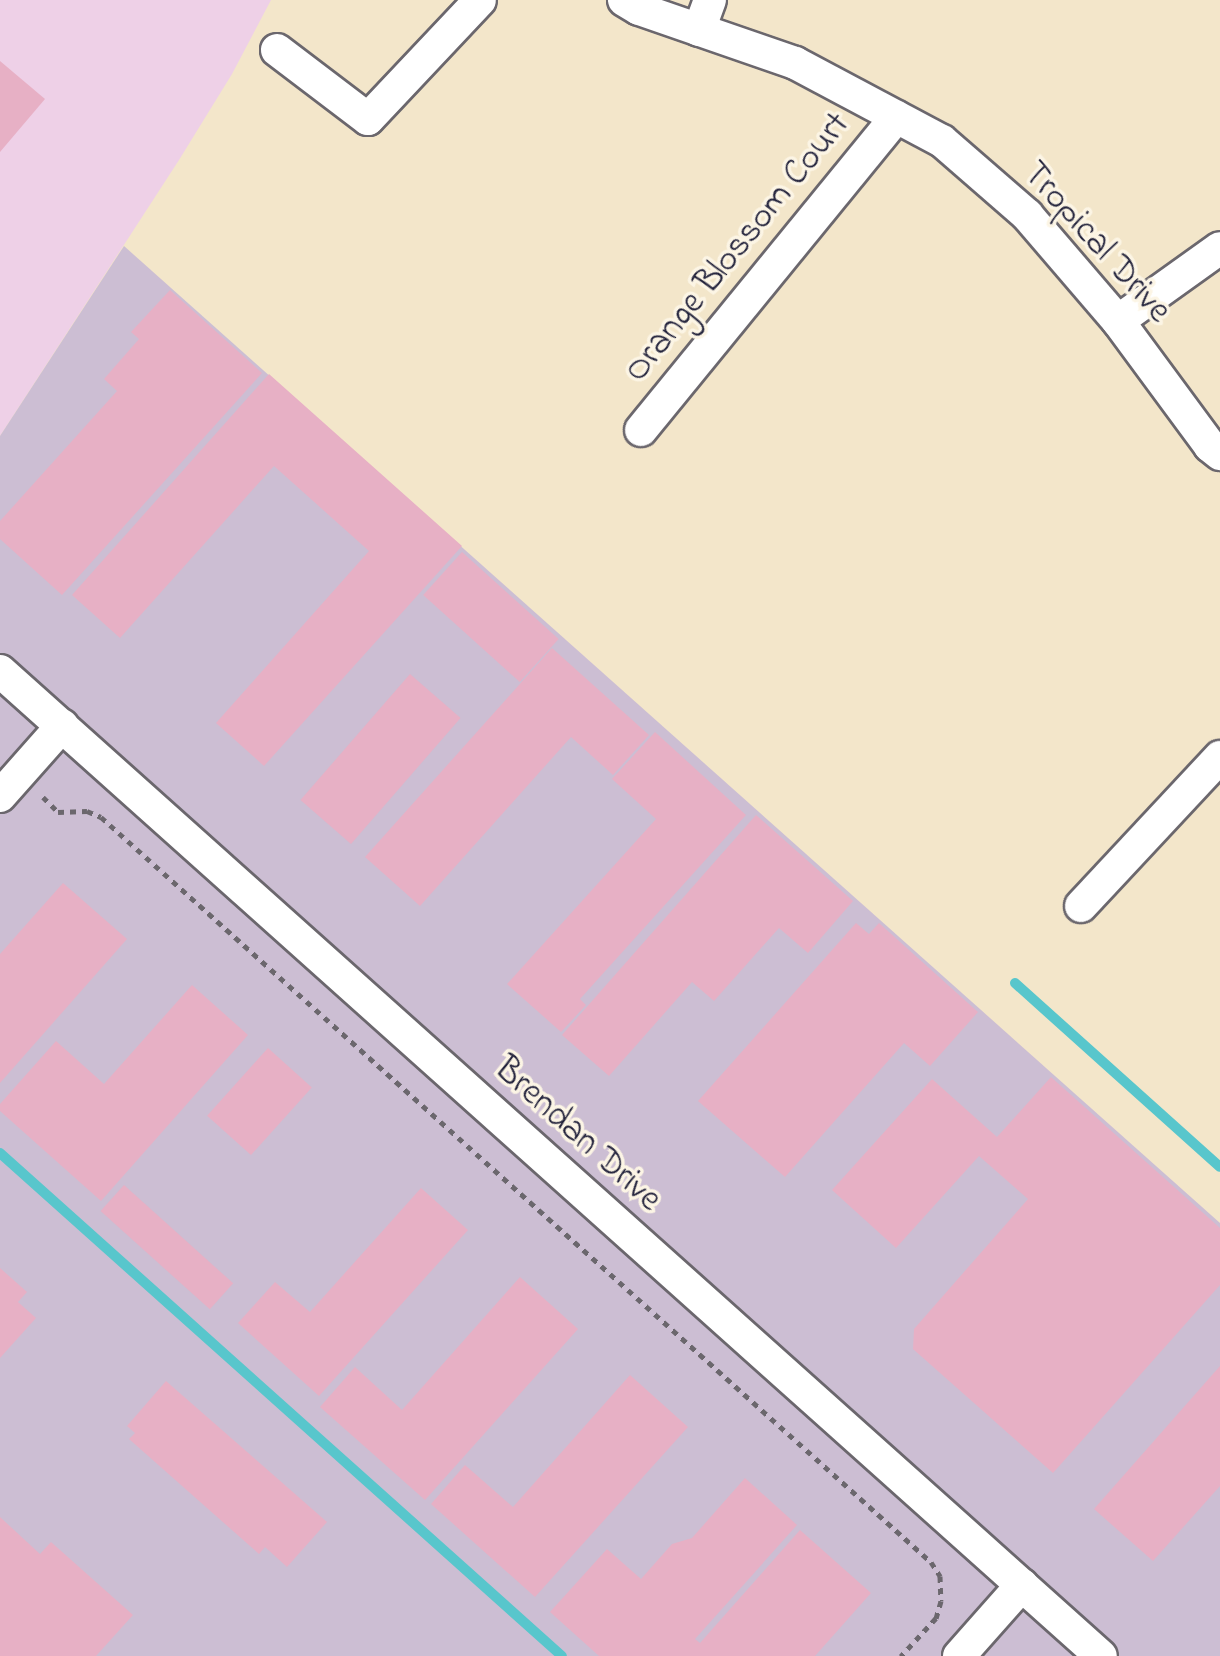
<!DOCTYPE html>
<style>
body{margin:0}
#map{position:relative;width:1220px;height:1656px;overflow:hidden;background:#f3e6ca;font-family:"Indie Flower",sans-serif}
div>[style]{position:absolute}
.built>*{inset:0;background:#eed0e7}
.industrial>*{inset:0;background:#ccbed3}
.stream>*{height:10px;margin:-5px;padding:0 5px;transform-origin:5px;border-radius:5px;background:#58c6cc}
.building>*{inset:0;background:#e7b0c5;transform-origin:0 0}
.path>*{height:5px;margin-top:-2.5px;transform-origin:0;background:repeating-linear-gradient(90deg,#6b676d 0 6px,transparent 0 12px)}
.roads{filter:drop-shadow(2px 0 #6b676d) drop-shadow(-2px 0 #6b676d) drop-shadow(0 2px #6b676d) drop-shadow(0 -2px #6b676d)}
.minor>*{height:32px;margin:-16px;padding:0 16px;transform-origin:16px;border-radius:16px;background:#fff}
span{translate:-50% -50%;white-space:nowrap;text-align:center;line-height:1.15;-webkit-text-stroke:7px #fcf5e5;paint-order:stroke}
.street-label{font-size:36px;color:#22223b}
</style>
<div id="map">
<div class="built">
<div style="clip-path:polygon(0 0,271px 0,232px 74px,179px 160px,0 436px)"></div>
</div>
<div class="industrial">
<div style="clip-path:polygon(124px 246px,1220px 1223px,1220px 1656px,0 1656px,0 436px)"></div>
</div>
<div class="stream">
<div style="left:1015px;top:983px;width:275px;rotate:41.9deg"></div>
<div style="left:0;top:1153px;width:754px;rotate:41.83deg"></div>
</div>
<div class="building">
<div style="clip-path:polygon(0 61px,45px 99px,0 152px)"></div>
<div style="clip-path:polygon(170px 290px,262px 373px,62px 595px,0 539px,0 521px,117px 391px,104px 379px,139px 339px,131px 332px)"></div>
<div style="clip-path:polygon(269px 374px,462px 546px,264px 766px,216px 723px,369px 551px,274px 466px,120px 638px,72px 595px)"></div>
<div style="left:462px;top:552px;width:130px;height:58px;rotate:42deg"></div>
<div style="clip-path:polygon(552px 648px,649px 735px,613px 775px,571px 737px,420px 906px,365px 857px)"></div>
<div style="left:410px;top:674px;width:67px;height:167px;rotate:41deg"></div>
<div style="clip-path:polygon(655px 732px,746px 815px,580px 999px,586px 1005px,561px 1032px,507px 984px,656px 819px,612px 779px)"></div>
<div style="clip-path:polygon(756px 815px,853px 901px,808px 953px,779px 928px,714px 1001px,692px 982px,609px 1076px,562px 1035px)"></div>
<div style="clip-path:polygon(63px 883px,127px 939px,0 1083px,0 954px)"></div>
<div style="clip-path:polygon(856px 923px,869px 934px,879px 923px,978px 1012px,930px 1066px,904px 1043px,785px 1177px,698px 1101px)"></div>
<div style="clip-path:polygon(192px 985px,248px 1035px,101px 1201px,0 1111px,0 1104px,56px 1041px,104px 1084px)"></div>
<div style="left:268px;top:1048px;width:59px;height:91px;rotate:42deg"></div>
<div style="clip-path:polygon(1051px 1077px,1220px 1228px,1220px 1285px,1053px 1473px,913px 1349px,914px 1329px,1028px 1199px,979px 1156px,896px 1248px,832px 1190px,932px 1079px,997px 1137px)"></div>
<div style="left:124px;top:1185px;width:147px;height:35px;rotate:42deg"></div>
<div style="clip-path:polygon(421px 1188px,468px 1230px,319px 1396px,238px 1323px,275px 1282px,310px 1312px)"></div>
<div style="clip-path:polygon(0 1268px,27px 1292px,18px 1302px,36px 1318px,0 1358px)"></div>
<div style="clip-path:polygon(520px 1277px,578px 1329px,425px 1500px,320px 1407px,355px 1367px,402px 1410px)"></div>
<div style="clip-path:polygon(1220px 1366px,1220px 1486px,1153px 1561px,1094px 1509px)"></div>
<div style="clip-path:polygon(630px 1375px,688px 1427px,535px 1597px,431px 1504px,465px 1465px,513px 1507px)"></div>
<div style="clip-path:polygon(166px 1381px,327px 1522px,287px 1567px,265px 1547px,259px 1554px,129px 1439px,135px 1433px,127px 1426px)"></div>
<div style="clip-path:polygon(745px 1478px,797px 1525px,695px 1639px,700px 1643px,800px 1530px,871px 1593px,815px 1656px,599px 1656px,550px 1612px,607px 1549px,641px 1579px,672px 1544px,692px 1538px)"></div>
<div style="clip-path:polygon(0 1517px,40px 1554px,51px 1542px,133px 1615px,96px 1656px,0 1656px)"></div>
</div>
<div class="path">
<div style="left:43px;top:797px;width:21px;rotate:45deg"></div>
<div style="left:58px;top:812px;width:29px;rotate:-2deg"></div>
<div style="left:87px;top:811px;width:15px;rotate:23deg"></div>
<div style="left:101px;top:817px;width:1115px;rotate:41.91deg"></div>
<div style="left:931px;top:1562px;width:17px;rotate:57deg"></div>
<div style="left:940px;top:1576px;width:25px;rotate:88deg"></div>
<div style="left:941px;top:1601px;width:18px;rotate:106deg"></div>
<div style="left:936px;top:1618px;width:52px;rotate:132.6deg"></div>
</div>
<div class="roads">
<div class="minor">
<div style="left:624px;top:0;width:17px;rotate:31deg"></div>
<div style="left:639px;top:9px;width:165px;rotate:19.1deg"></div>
<div style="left:795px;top:63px;width:166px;rotate:28deg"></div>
<div style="left:942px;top:141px;width:113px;rotate:41deg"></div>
<div style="left:1027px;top:215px;width:140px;rotate:49.4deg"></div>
<div style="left:1118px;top:321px;width:155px;rotate:53.6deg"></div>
<div style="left:1210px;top:446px;width:13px;rotate:39deg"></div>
<div style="left:699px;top:30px;width:32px;rotate:-70deg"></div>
<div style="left:277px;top:50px;width:114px;rotate:37.2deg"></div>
<div style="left:368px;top:119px;width:163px;rotate:-46.7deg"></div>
<div style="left:1118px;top:321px;width:125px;rotate:-35.6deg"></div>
<div style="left:641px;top:430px;width:404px;rotate:-50.8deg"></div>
<div style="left:0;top:671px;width:1477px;rotate:41.82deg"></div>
<div style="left:0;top:796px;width:94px;rotate:-48.5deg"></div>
<div style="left:1081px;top:906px;width:204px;rotate:-47deg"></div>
<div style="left:959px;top:1656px;width:95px;rotate:-48.4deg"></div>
</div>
</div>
<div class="street-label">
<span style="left:1096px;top:243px;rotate:48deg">Tropical Drive</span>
<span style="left:738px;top:248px;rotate:-51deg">Orange Blossom Court</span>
<span style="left:577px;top:1135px;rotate:42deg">Brendan Drive</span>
</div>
</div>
